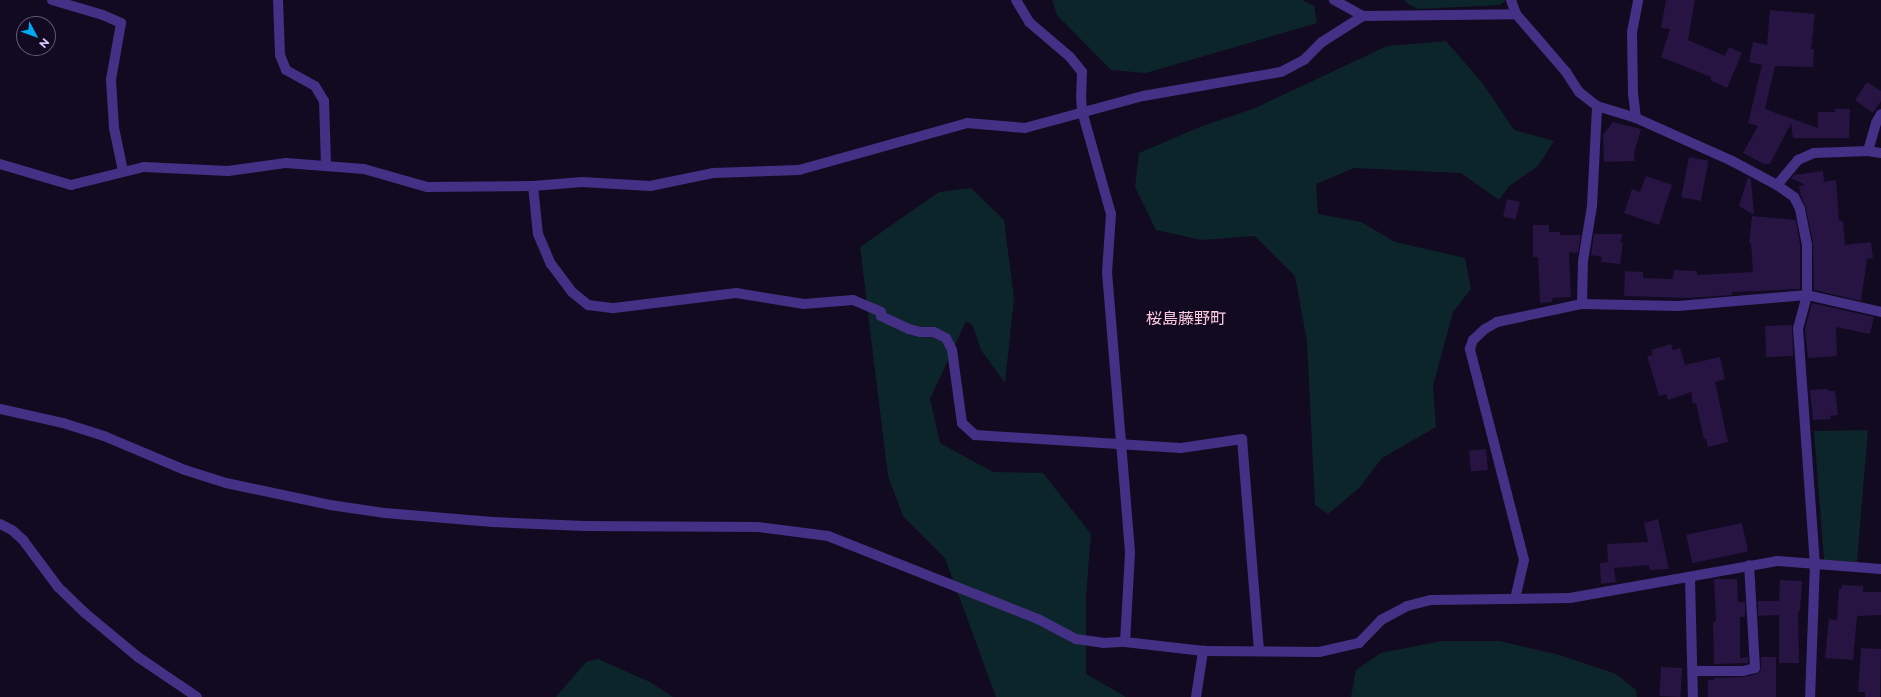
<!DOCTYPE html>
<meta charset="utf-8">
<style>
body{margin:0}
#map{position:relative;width:1881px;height:697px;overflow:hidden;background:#120a20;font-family:Montserrat,"Noto Sans JP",sans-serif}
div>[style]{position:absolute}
.green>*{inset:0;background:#0c252a}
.building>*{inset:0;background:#271443;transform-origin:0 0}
.minor>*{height:10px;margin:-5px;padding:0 5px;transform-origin:5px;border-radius:5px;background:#443084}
span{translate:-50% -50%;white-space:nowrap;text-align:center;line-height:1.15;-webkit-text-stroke:3.5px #120a20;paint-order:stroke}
.quarter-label{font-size:16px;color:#ffcbe1}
.north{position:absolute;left:16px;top:16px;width:40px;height:40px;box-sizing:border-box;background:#120a20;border:1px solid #625679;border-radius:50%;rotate:131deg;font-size:11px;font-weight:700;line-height:16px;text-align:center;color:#dac9ff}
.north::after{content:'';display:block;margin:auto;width:14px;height:18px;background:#00a9f4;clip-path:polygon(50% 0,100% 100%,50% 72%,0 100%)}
</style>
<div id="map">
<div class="green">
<div style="clip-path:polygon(1052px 0,1302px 0,1314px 6px,1317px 23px,1146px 73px,1111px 70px,1057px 15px)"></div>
<div style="clip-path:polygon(1406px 0,1506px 0,1500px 5px,1418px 9px,1405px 2px)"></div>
<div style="clip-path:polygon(1446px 41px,1483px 84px,1514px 130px,1554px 141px,1538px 166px,1509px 186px,1499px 200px,1461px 173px,1354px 168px,1316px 184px,1318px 214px,1361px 222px,1395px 242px,1465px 258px,1471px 289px,1453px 312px,1433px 386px,1436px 427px,1382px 458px,1359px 488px,1328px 514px,1315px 505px,1307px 341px,1295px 276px,1255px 236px,1202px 240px,1156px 230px,1135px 187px,1139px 153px,1200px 127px,1255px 108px,1387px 46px)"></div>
<div style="clip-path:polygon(971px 188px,1004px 220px,1014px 298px,1005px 383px,981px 350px,973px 326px,966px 321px,930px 399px,940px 443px,993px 472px,1043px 473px,1091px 534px,1086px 596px,1086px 674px,1126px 697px,996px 697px,945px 558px,903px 516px,888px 476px,860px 247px,939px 192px)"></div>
<div style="clip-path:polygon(1868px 430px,1857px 562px,1824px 560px,1814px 431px)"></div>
<div style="clip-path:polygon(1442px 641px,1499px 641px,1556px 654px,1616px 674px,1636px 690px,1637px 697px,1351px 697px,1356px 670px,1381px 653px)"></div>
<div style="clip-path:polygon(598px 659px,650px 682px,673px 697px,556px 697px,586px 662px)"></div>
</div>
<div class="building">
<div style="clip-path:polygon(1666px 0,1695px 0,1688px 40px,1725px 56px,1729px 47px,1742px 53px,1727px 88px,1710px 80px,1711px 77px,1661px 57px,1670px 29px,1661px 28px)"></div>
<div style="clip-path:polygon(1770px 10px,1815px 14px,1811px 49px,1814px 49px,1813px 67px,1775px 66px,1765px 109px,1818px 128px,1818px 112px,1835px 112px,1835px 109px,1850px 109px,1849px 138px,1793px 138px,1791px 123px,1770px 164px,1764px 164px,1743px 153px,1758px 126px,1748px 123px,1762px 65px,1749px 62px,1753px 42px,1767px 45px)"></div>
<div style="clip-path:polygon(1867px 82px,1881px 91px,1881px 101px,1873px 113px,1855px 100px)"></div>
<div style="clip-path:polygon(1613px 122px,1641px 129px,1634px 153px,1635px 161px,1604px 162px,1603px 135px)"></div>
<div style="left:1689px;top:157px;width:20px;height:41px;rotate:11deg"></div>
<div style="clip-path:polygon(1823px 171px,1824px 182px,1836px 180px,1839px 221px,1843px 221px,1845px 245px,1871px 242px,1873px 258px,1867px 259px,1861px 301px,1814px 290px,1813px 243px,1806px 208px,1801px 196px,1799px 186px,1805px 185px,1791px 178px,1794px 175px)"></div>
<div style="clip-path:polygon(1646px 176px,1672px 185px,1659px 225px,1624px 213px,1632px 189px,1640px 192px)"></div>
<div style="clip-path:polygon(1748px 177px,1751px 179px,1754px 215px,1739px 206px)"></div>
<div style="left:1507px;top:199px;width:13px;height:18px;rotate:13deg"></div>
<div style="clip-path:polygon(1752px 216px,1796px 220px,1800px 245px,1800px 289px,1732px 292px,1732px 295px,1690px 298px,1624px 296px,1625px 271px,1643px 272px,1643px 278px,1673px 279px,1674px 270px,1697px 271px,1697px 275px,1753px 272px,1751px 243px,1749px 243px)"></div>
<div style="clip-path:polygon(1533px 225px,1549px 225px,1549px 232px,1560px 232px,1560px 235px,1581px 235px,1578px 253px,1569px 252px,1571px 297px,1552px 298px,1552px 302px,1540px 303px,1538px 257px,1533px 257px)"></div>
<div style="clip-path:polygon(1594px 234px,1623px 234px,1620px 242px,1623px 243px,1620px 264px,1601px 262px,1602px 257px,1591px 255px)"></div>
<div style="clip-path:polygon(1812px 303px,1874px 317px,1870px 334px,1836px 327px,1837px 356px,1808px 358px,1805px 329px)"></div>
<div style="left:1792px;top:325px;width:31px;height:27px;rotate:88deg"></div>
<div style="clip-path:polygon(1671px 344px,1673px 350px,1680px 348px,1685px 365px,1720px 357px,1725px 379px,1715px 382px,1728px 442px,1708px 447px,1706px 438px,1704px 439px,1696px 403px,1693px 404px,1691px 392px,1668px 400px,1666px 394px,1659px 396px,1647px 356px,1653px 355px,1651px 350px)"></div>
<div style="clip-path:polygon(1828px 389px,1828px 391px,1835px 391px,1838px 415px,1830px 416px,1831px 419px,1813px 420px,1810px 390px)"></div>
<div style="left:1486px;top:449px;width:21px;height:17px;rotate:85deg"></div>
<div style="clip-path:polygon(1658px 519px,1669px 569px,1650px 570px,1649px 565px,1614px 568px,1616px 582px,1601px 584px,1600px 563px,1608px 562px,1607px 544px,1648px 542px,1644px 523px)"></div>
<div style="left:1742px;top:523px;width:29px;height:57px;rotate:78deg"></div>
<div style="clip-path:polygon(1714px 579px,1737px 579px,1738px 602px,1745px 602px,1745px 617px,1740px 617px,1740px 658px,1748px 657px,1748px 663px,1714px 664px,1713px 622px,1716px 622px)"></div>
<div style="clip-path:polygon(1780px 580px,1802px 581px,1800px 611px,1798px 611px,1799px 663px,1779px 663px,1779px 615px,1758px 616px,1758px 601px,1779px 601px)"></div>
<div style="clip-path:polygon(1842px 585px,1863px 586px,1863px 592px,1881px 592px,1881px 615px,1857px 616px,1853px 660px,1825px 658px,1829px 619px,1837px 620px,1839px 588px,1842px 589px)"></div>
<div style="clip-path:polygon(1861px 648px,1881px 649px,1880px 697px,1865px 697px,1865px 692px,1858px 692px)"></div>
<div style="clip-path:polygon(1761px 657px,1776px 657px,1776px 697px,1708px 697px,1708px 680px,1714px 680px,1714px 678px,1743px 677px,1757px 674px,1761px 670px)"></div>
<div style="left:1661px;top:667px;width:21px;height:29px;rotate:3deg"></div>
</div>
<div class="minor">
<div style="left:52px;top:0;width:53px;rotate:16.4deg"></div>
<div style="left:103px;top:15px;width:20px;rotate:24deg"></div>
<div style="left:121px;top:23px;width:58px;rotate:100deg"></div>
<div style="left:111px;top:80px;width:48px;rotate:86.4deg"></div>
<div style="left:114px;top:128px;width:44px;rotate:78.2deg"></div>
<div style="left:278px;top:0;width:55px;rotate:87.9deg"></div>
<div style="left:280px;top:55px;width:16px;rotate:68deg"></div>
<div style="left:286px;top:70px;width:33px;rotate:29deg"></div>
<div style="left:315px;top:86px;width:17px;rotate:59deg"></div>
<div style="left:324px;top:101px;width:64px;rotate:88.2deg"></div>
<div style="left:1016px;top:0;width:26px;rotate:59deg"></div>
<div style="left:1029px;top:22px;width:54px;rotate:40.5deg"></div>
<div style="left:1070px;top:57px;width:19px;rotate:51deg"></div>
<div style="left:1082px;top:72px;width:24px;rotate:92deg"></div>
<div style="left:1081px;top:96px;width:15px;rotate:86deg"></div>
<div style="left:1082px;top:111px;width:107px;rotate:74.3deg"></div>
<div style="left:1111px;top:214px;width:58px;rotate:93.9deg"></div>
<div style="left:1107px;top:272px;width:282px;rotate:85.3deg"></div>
<div style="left:1130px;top:553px;width:89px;rotate:93.2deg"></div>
<div style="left:1334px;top:0;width:33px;rotate:29deg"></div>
<div style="left:1363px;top:16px;width:153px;rotate:-0.7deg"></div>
<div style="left:1511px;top:0;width:15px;rotate:70deg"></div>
<div style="left:1516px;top:14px;width:77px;rotate:49.2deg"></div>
<div style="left:1566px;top:72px;width:24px;rotate:57deg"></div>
<div style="left:1579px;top:92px;width:23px;rotate:38deg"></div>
<div style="left:1597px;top:106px;width:41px;rotate:17.1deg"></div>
<div style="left:1636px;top:118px;width:105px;rotate:24.1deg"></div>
<div style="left:1732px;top:161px;width:51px;rotate:28.1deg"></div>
<div style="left:1777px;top:185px;width:21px;rotate:35deg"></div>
<div style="left:1794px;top:197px;width:13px;rotate:63deg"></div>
<div style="left:1800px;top:209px;width:36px;rotate:79deg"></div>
<div style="left:1807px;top:244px;width:51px;rotate:90deg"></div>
<div style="left:1807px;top:295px;width:34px;rotate:105deg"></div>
<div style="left:1798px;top:328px;width:236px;rotate:85.9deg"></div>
<div style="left:1815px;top:563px;width:134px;rotate:92.1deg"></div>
<div style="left:1636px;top:118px;width:23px;rotate:-97deg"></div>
<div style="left:1633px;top:95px;width:63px;rotate:-90.9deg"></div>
<div style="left:1632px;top:32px;width:33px;rotate:-79deg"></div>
<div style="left:1868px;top:151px;width:29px;rotate:-74deg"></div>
<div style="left:1876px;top:123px;width:10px;rotate:-61deg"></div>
<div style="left:0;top:164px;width:74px;rotate:16.5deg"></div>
<div style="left:71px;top:185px;width:75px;rotate:-13.9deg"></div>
<div style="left:144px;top:167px;width:84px;rotate:2.7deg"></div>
<div style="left:228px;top:171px;width:59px;rotate:-7.9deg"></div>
<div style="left:286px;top:163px;width:78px;rotate:4.4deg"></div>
<div style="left:364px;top:169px;width:66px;rotate:15.9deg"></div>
<div style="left:427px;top:187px;width:106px;rotate:-0.5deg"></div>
<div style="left:533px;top:186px;width:49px;rotate:-4.7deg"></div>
<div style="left:582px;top:182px;width:68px;rotate:3.4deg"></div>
<div style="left:650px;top:186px;width:64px;rotate:-11.7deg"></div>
<div style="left:713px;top:173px;width:86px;rotate:-2deg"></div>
<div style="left:799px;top:170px;width:174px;rotate:-15.6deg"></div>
<div style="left:967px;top:123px;width:58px;rotate:4.9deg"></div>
<div style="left:1025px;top:128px;width:122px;rotate:-15.2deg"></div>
<div style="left:1143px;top:96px;width:140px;rotate:-9.9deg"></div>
<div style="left:1281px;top:72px;width:26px;rotate:-28deg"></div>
<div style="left:1304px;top:60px;width:25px;rotate:-45deg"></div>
<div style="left:1322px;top:42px;width:49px;rotate:-32.4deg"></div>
<div style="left:1777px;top:185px;width:33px;rotate:-50deg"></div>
<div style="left:1798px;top:160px;width:17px;rotate:-24deg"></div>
<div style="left:1814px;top:153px;width:54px;rotate:-2.1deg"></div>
<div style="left:1868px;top:151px;width:13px;rotate:9deg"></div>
<div style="left:533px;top:186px;width:48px;rotate:84.1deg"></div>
<div style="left:538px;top:234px;width:33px;rotate:67deg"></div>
<div style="left:551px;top:264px;width:35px;rotate:53deg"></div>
<div style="left:572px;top:292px;width:21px;rotate:39deg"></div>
<div style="left:588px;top:305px;width:26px;rotate:7deg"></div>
<div style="left:614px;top:308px;width:123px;rotate:-7deg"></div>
<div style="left:736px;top:293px;width:69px;rotate:9.2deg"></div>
<div style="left:804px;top:304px;width:49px;rotate:-4.7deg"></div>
<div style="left:853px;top:300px;width:30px;rotate:23deg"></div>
<div style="left:881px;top:312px;width:4px;rotate:90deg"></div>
<div style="left:881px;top:316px;width:31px;rotate:25deg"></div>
<div style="left:909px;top:329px;width:11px;rotate:15deg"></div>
<div style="left:920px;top:332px;width:14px"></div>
<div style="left:934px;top:332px;width:13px;rotate:27deg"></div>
<div style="left:946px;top:338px;width:13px;rotate:63deg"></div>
<div style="left:952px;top:350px;width:74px;rotate:82.2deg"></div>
<div style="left:962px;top:423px;width:18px;rotate:43deg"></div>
<div style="left:975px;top:435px;width:206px;rotate:3.6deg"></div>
<div style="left:1181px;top:448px;width:62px;rotate:-8.4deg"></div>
<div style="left:1242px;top:439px;width:213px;rotate:85.4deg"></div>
<div style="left:1582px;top:304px;width:43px;rotate:-88.7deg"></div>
<div style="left:1583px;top:261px;width:56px;rotate:-80.7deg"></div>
<div style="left:1592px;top:206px;width:100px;rotate:-87.1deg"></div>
<div style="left:0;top:409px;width:65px;rotate:12.5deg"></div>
<div style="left:63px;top:423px;width:43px;rotate:17.6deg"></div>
<div style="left:104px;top:436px;width:88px;rotate:22.8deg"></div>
<div style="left:185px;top:470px;width:43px;rotate:17.6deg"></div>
<div style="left:226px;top:483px;width:106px;rotate:11.9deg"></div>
<div style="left:330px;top:505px;width:56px;rotate:8.3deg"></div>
<div style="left:385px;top:513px;width:108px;rotate:4.8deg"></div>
<div style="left:493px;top:522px;width:91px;rotate:2.5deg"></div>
<div style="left:584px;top:526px;width:174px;rotate:0.3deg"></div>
<div style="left:758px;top:527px;width:71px;rotate:7.3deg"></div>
<div style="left:828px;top:536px;width:226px;rotate:21.6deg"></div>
<div style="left:1038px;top:619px;width:43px;rotate:27.8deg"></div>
<div style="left:1076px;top:639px;width:27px;rotate:8deg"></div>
<div style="left:1103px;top:643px;width:22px;rotate:-3deg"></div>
<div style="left:1125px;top:642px;width:79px;rotate:6.6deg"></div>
<div style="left:1203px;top:651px;width:116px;rotate:0.5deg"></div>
<div style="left:1319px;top:652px;width:41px;rotate:-12.7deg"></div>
<div style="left:1359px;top:643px;width:32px;rotate:-46deg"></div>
<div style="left:1381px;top:620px;width:30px;rotate:-28deg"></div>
<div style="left:1407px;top:606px;width:25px;rotate:-14deg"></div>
<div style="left:1431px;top:600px;width:139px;rotate:-0.8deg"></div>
<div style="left:1570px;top:598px;width:210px;rotate:-10.1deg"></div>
<div style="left:1777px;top:561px;width:104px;rotate:4.4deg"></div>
<div style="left:0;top:524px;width:13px;rotate:27deg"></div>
<div style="left:12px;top:530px;width:15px;rotate:42deg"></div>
<div style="left:23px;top:540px;width:59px;rotate:53.3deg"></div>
<div style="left:58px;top:587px;width:37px;rotate:44deg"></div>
<div style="left:85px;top:613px;width:69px;rotate:39.7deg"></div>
<div style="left:138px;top:657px;width:71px;rotate:34.1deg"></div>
<div style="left:1690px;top:578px;width:119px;rotate:88.6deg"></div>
<div style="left:1515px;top:599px;width:40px;rotate:-77deg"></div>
<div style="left:1524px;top:560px;width:218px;rotate:-104.4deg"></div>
<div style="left:1470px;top:349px;width:9px;rotate:-72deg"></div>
<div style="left:1473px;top:340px;width:16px;rotate:-43deg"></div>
<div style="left:1485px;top:329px;width:14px;rotate:-30deg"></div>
<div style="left:1497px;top:322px;width:87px;rotate:-12deg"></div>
<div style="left:1582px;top:304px;width:96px;rotate:1.2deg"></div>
<div style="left:1678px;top:306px;width:129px;rotate:-4.9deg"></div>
<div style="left:1807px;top:295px;width:76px;rotate:12.9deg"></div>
<div style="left:1693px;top:671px;width:50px"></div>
<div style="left:1743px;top:671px;width:12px;rotate:-14deg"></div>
<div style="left:1755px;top:668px;width:103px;rotate:-93.3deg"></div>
<div style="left:1196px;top:697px;width:47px;rotate:-81.3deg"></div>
</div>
<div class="quarter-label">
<span style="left:1186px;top:319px">桜島藤野町</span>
</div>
<div class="north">N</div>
</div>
